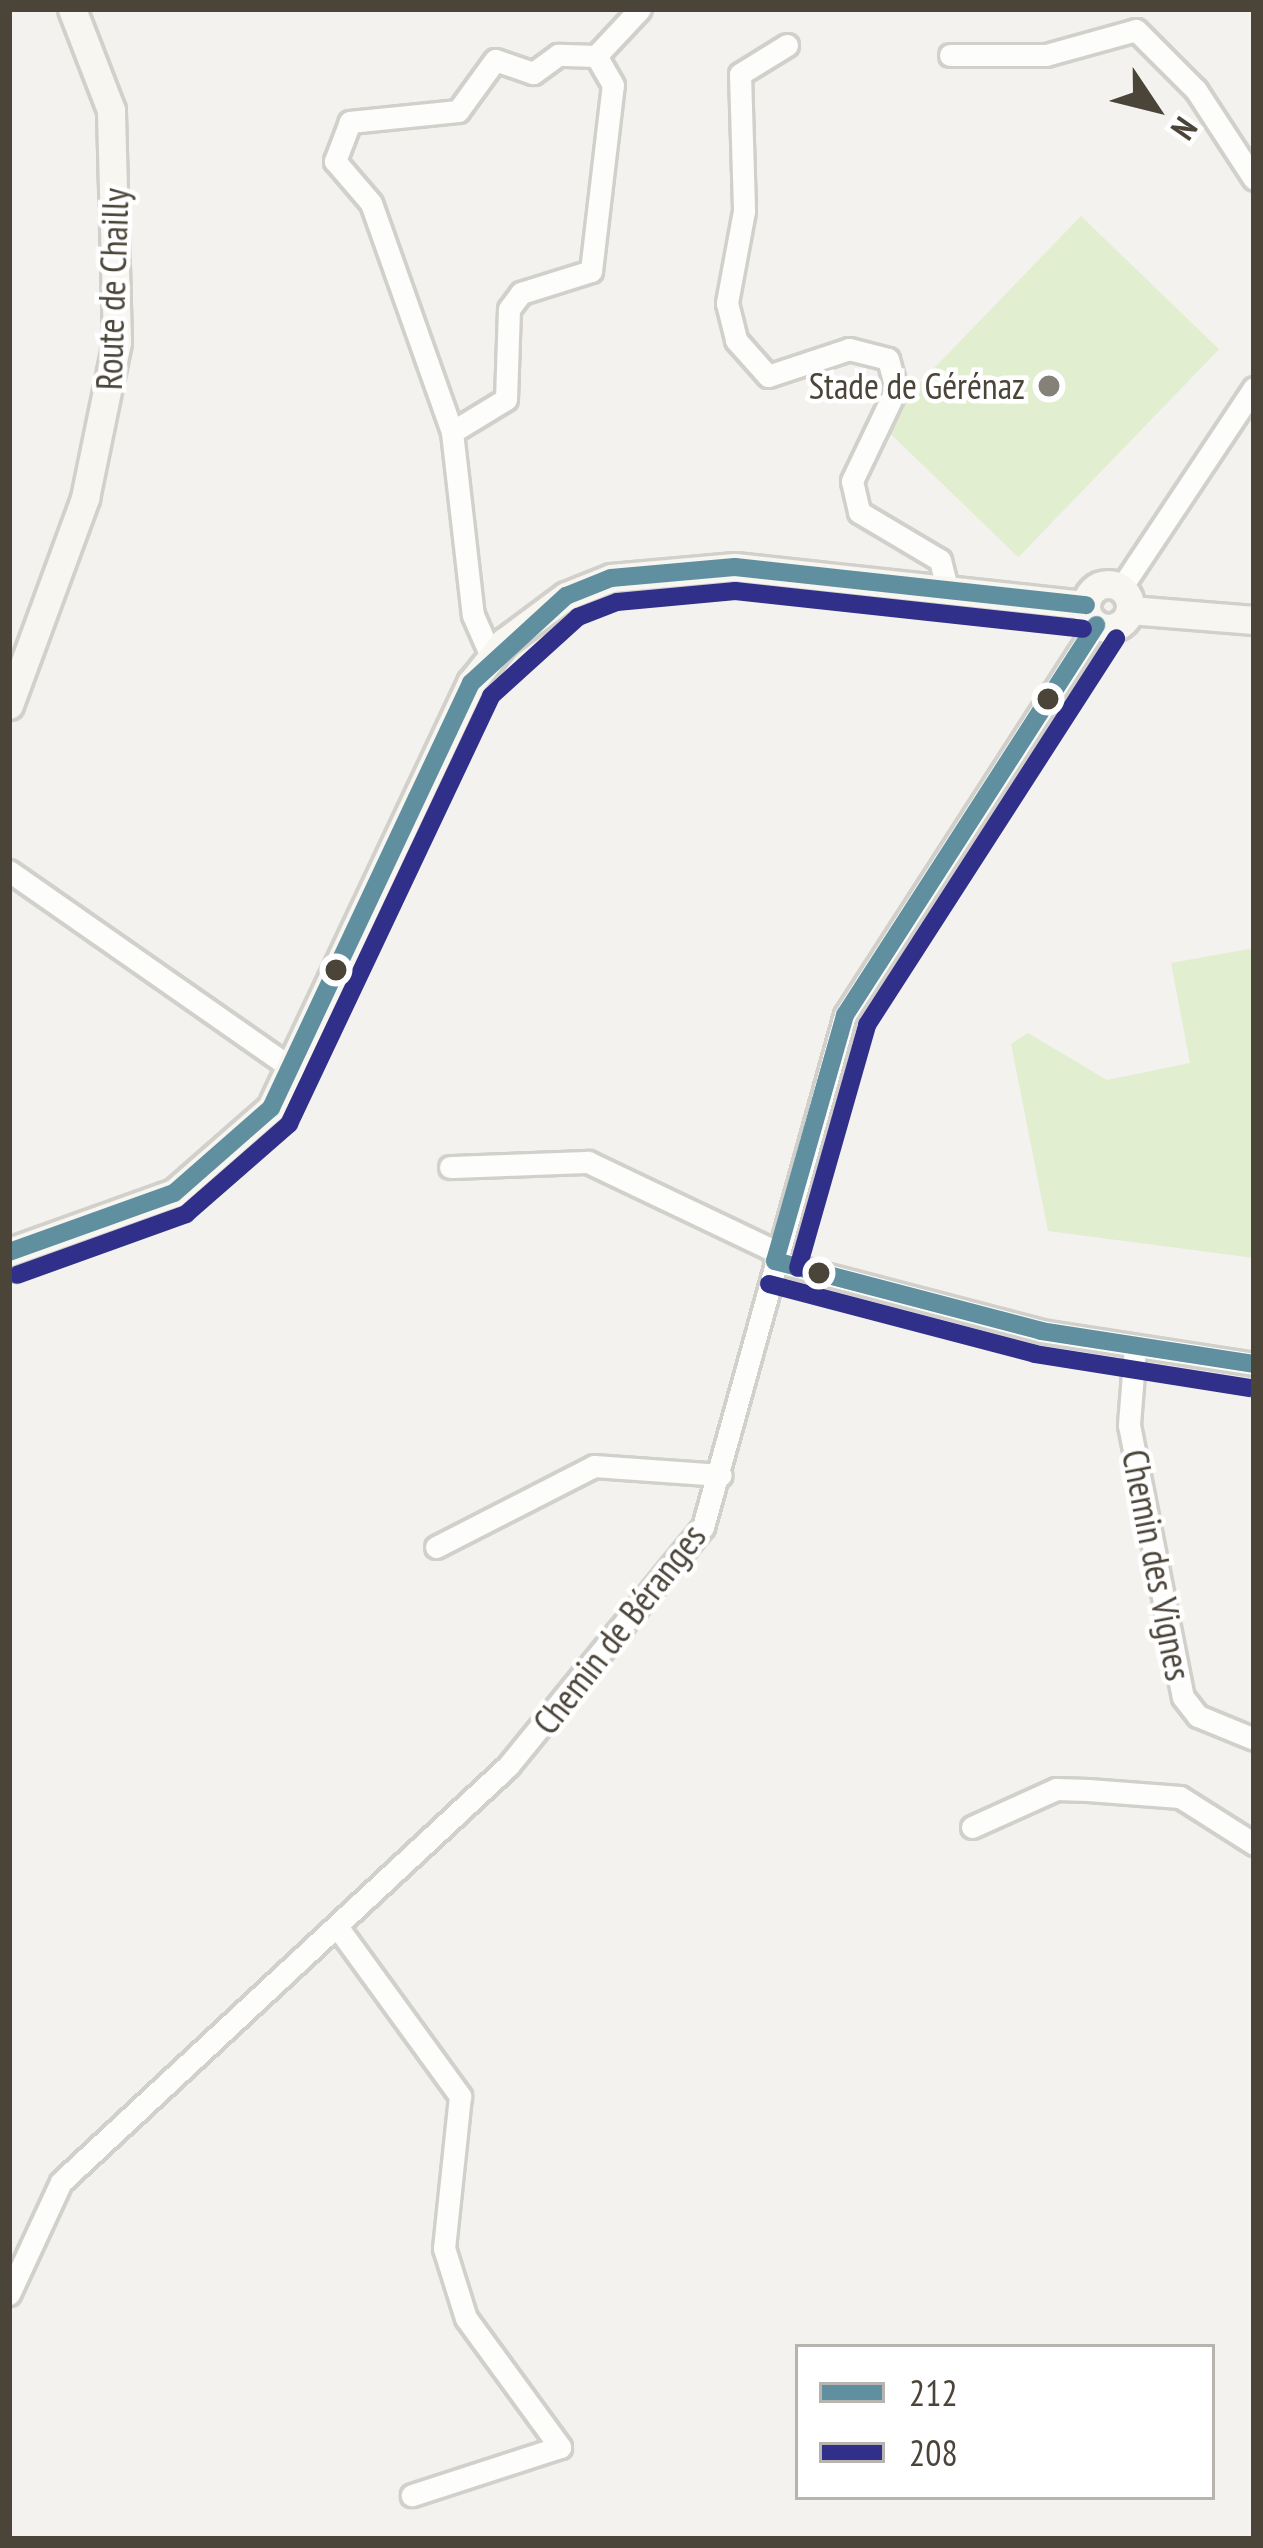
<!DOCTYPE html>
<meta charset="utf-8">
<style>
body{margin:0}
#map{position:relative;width:1263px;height:2548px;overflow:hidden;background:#f4f2ee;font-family:"PT Sans Narrow",sans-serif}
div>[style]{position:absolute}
.green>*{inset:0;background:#e1eecf;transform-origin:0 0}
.roads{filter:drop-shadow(3px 0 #d2d0cb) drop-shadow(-3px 0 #d2d0cb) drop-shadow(0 3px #d2d0cb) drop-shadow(0 -3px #d2d0cb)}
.street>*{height:21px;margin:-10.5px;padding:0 10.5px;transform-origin:10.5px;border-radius:10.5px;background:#fdfdfc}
.secondary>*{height:27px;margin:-13.5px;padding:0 13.5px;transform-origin:13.5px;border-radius:13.5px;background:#f7f6f1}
.secondary>.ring{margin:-13.5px;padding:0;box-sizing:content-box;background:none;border:27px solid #f7f6f1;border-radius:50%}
.bus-1>*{height:18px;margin:-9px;padding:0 9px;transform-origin:9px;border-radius:9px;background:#608fa0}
.bus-2>*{height:18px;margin:-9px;padding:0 9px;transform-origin:9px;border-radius:9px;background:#302f8a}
.dots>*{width:33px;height:33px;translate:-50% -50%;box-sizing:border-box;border:6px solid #fff;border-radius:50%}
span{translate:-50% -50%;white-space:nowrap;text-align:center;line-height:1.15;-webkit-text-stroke:9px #fff;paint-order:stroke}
.street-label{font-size:36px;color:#4b4439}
.poi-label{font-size:36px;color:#4b4439}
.right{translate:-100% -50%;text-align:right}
.frame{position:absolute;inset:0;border:12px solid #4b4439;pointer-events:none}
.legend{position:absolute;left:795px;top:2344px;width:420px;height:156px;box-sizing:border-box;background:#fff;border:3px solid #b7b4b0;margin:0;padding:15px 21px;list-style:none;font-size:36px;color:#4b4439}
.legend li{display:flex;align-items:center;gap:24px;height:60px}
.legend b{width:60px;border:3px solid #b7b4b0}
.north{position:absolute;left:1095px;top:48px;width:120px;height:120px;-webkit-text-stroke:9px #fff;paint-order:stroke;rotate:125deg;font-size:33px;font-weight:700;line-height:48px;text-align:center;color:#4b4439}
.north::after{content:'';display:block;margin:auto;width:42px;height:54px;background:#4b4439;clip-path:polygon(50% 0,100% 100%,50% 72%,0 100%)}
</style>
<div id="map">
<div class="green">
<div style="left:1081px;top:216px;width:192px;height:289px;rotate:44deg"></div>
<div style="clip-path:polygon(1254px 948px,1254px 1258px,1048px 1231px,1011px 1044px,1028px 1033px,1107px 1080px,1190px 1063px,1171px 963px)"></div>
</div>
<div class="roads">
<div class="street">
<div style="left:787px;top:45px;width:55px;rotate:148.3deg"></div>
<div style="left:740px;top:74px;width:137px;rotate:88.3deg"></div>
<div style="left:744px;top:211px;width:94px;rotate:100.5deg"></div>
<div style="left:727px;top:303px;width:38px;rotate:76deg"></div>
<div style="left:736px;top:340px;width:48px;rotate:48.4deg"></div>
<div style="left:768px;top:376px;width:85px;rotate:-18.4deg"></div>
<div style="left:849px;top:349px;width:40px;rotate:14.4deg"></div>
<div style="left:888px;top:359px;width:31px;rotate:75deg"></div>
<div style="left:896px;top:389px;width:102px;rotate:115.6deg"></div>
<div style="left:852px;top:481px;width:32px;rotate:77deg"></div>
<div style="left:859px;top:512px;width:94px;rotate:30.7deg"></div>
<div style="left:940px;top:560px;width:25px;rotate:76deg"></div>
<div style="left:950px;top:55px;width:96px"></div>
<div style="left:1046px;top:55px;width:93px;rotate:-15.5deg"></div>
<div style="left:1136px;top:30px;width:85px;rotate:45deg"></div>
<div style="left:1196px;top:90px;width:106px;rotate:56.9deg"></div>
<div style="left:596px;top:56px;width:64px;rotate:-46.9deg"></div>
<div style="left:452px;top:432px;width:63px;rotate:-31.4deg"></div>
<div style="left:506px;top:399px;width:90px;rotate:-88.1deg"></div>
<div style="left:509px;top:309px;width:20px;rotate:-53deg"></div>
<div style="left:521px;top:293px;width:73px;rotate:-17.4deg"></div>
<div style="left:591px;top:271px;width:187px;rotate:-83.3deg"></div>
<div style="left:613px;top:85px;width:34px;rotate:-120deg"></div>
<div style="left:596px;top:56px;width:38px;rotate:-178deg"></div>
<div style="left:558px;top:55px;width:31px;rotate:144deg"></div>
<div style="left:533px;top:73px;width:40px;rotate:-161.1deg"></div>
<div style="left:495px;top:60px;width:63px;rotate:126deg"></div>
<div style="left:458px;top:111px;width:109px;rotate:174.2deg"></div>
<div style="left:350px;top:122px;width:42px;rotate:111deg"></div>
<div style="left:335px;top:161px;width:55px;rotate:49.4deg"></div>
<div style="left:371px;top:203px;width:243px;rotate:70.5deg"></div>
<div style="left:452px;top:432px;width:184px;rotate:83.5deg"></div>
<div style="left:473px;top:615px;width:45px;rotate:66.3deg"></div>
<div style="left:1121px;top:588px;width:240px;rotate:-56.4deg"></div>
<div style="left:9px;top:871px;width:348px;rotate:34.9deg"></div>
<div style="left:450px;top:1167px;width:138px;rotate:-2.1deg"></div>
<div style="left:588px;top:1162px;width:209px;rotate:25.5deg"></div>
<div style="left:775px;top:1261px;width:275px;rotate:14.7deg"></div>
<div style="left:1041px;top:1331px;width:216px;rotate:8.8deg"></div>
<div style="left:1135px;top:1348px;width:77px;rotate:94.5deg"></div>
<div style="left:1129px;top:1425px;width:277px;rotate:78.8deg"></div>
<div style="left:1183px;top:1697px;width:24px;rotate:52deg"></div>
<div style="left:1198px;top:1716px;width:61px;rotate:22.3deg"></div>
<div style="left:436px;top:1547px;width:178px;rotate:-27.1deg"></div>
<div style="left:594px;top:1466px;width:127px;rotate:4.1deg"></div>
<div style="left:972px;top:1827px;width:92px;rotate:-24.3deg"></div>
<div style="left:1056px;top:1789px;width:32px;rotate:2deg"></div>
<div style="left:1088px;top:1790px;width:92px;rotate:4.4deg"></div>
<div style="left:1180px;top:1797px;width:88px;rotate:32.4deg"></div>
<div style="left:341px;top:1932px;width:203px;rotate:54deg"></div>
<div style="left:460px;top:2096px;width:153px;rotate:96deg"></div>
<div style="left:444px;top:2248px;width:73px;rotate:72.6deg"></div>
<div style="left:466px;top:2318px;width:160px;rotate:53.9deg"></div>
<div style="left:560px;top:2447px;width:156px;rotate:162deg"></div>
<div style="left:9px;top:2294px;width:123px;rotate:-65.1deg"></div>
<div style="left:61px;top:2182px;width:611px;rotate:-42.94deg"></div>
<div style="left:508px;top:1766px;width:308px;rotate:-50.8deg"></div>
<div style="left:703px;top:1527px;width:531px;rotate:-74.5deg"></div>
<div style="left:845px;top:1015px;width:464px;rotate:-57.2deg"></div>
</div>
<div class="secondary">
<div class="ring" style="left:1086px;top:584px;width:17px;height:17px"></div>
<div style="left:1130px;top:610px;width:124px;rotate:4.6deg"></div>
<div style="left:9px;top:705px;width:221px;rotate:-69.8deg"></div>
<div style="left:85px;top:498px;width:159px;rotate:-78.4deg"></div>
<div style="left:117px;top:342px;width:232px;rotate:-91.5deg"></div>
<div style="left:111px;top:110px;width:108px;rotate:-111.1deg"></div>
<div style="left:9px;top:1252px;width:175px;rotate:-19.7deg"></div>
<div style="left:174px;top:1193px;width:129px;rotate:-41.2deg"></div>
<div style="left:271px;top:1108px;width:470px;rotate:-64.8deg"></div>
<div style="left:471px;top:683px;width:53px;rotate:-51.2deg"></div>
<div style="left:504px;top:642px;width:77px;rotate:-36.6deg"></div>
<div style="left:566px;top:596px;width:48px;rotate:-21.8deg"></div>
<div style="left:611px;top:578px;width:124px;rotate:-5.1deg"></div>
<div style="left:735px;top:567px;width:353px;rotate:6.2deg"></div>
</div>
</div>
<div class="bus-1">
<div style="left:9px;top:1252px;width:175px;rotate:-19.7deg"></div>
<div style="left:174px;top:1193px;width:129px;rotate:-41.2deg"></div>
<div style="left:271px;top:1108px;width:470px;rotate:-64.8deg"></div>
<div style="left:471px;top:683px;width:129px;rotate:-42.5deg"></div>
<div style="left:566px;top:596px;width:48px;rotate:-21.8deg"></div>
<div style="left:611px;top:578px;width:124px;rotate:-5.1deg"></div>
<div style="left:735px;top:567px;width:353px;rotate:6.2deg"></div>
<div style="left:775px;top:1261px;width:256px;rotate:-74.1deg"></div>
<div style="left:845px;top:1015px;width:464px;rotate:-57.2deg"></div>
<div style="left:775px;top:1261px;width:275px;rotate:14.7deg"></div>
<div style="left:1041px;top:1331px;width:216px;rotate:8.8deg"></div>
</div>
<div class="bus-2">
<div style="left:798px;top:1268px;width:253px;rotate:-74.1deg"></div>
<div style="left:867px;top:1025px;width:460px;rotate:-57.2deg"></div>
<div style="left:17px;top:1275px;width:180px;rotate:-19.8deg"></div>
<div style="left:186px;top:1214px;width:137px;rotate:-41.1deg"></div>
<div style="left:289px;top:1124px;width:473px;rotate:-64.7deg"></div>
<div style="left:491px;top:696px;width:118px;rotate:-42.2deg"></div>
<div style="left:578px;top:617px;width:42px;rotate:-21deg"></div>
<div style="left:617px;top:602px;width:119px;rotate:-5.3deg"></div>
<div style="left:735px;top:591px;width:350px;rotate:6.2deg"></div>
<div style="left:769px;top:1284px;width:275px;rotate:14.7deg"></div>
<div style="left:1035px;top:1354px;width:218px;rotate:9deg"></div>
</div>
<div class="dots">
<div style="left:1049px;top:386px;background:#868178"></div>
<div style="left:1048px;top:699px;background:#4b4439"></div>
<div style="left:336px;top:970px;background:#4b4439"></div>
<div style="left:819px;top:1273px;background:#4b4439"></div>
</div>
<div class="street-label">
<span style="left:112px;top:289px;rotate:-88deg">Route de Chailly</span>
<span style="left:1157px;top:1565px;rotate:79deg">Chemin des Vignes</span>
<span style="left:619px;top:1629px;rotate:-52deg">Chemin de Béranges</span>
</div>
<div class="poi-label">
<span class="right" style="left:1025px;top:386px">Stade de Gérénaz</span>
</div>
<div class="frame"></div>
<ul class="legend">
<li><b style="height:15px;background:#608fa0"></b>212</li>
<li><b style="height:15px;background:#302f8a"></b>208</li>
</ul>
<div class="north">N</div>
</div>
